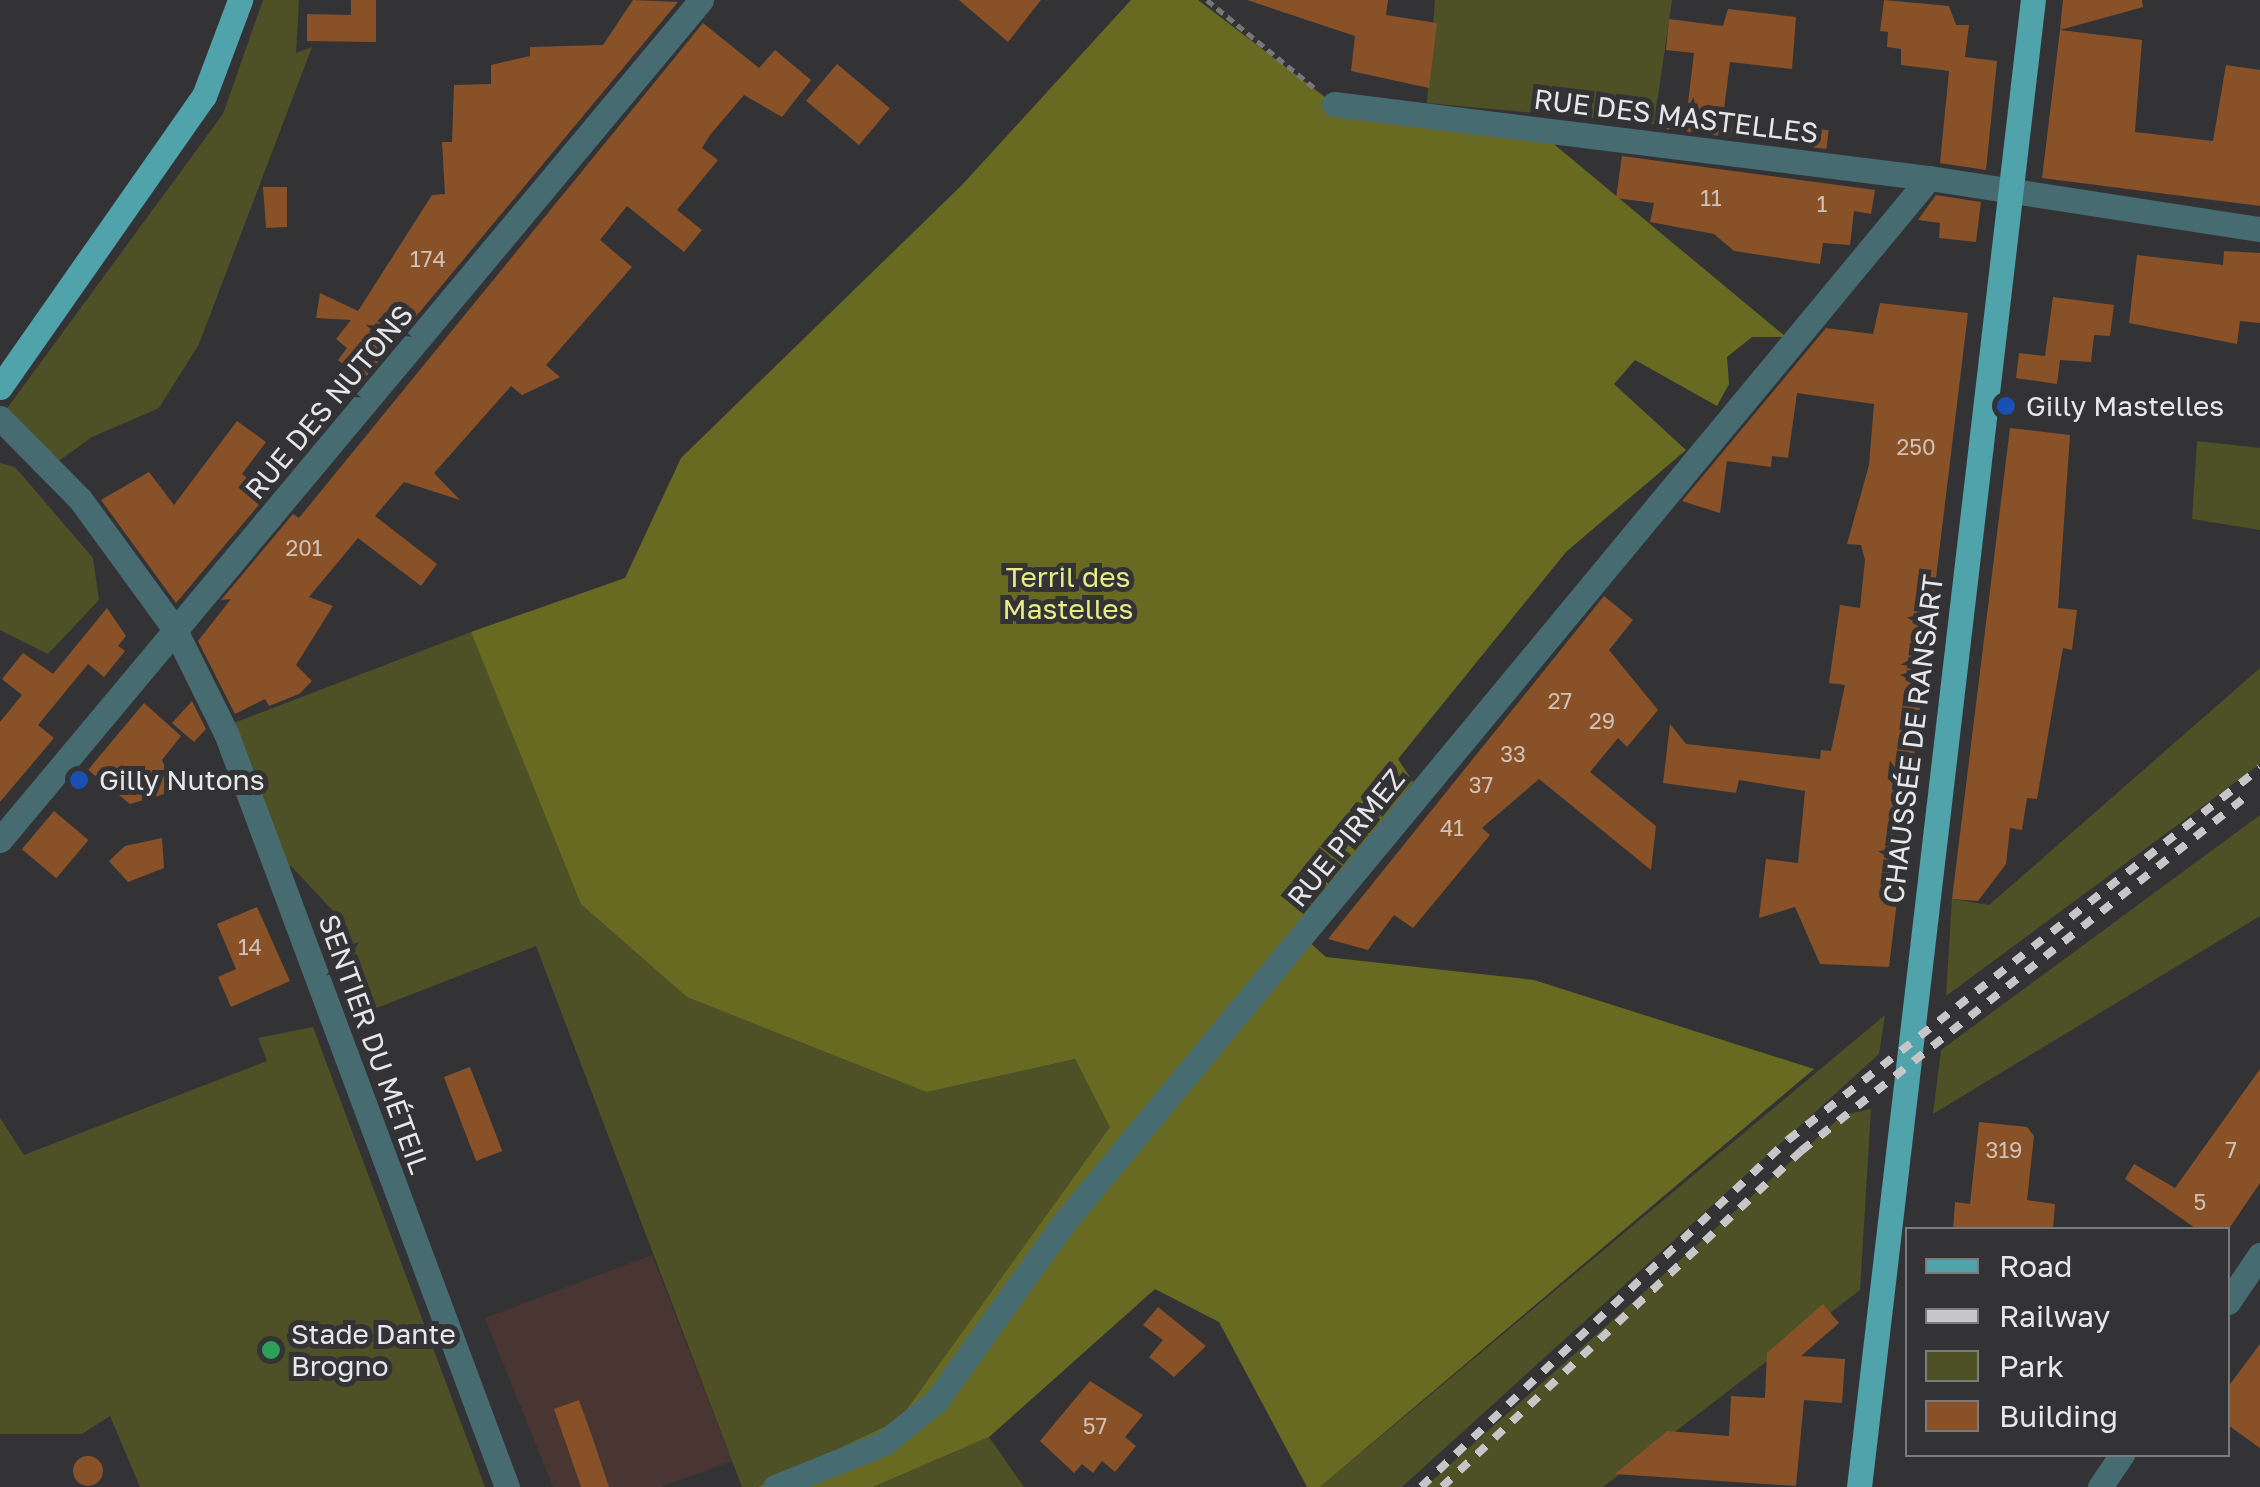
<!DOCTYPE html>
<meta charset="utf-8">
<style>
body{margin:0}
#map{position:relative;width:2260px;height:1487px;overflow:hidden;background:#333336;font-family:"Golos Text",sans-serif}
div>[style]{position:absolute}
.industrial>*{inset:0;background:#493531}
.green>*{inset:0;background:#4e5026}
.forest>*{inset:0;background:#686a21}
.building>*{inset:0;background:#895127;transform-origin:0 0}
.round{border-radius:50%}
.path>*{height:5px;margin-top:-2.5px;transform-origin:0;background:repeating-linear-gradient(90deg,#777779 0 8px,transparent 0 13px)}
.minor>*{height:25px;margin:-12.5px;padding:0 12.5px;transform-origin:12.5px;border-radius:12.5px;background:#466b70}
.major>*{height:25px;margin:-12.5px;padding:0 12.5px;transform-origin:12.5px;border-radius:12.5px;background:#50a2ab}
.rail>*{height:8px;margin-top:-4px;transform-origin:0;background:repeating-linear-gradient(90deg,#c6c6c8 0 12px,transparent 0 24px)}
.dots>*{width:28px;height:28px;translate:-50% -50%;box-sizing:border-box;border:5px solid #333336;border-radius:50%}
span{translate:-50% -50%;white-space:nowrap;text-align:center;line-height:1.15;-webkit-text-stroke:10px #333336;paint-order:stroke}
.number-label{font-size:22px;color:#d0c2b8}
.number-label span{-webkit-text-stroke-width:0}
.street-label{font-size:28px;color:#e7e7e9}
.poi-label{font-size:28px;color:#e7e7e9}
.left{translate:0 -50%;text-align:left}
.park-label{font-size:28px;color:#e7ec87}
.legend{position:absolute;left:1905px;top:1227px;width:325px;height:230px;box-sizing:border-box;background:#333336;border:2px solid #7b7b7e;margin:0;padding:12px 18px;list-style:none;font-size:30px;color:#e7e7e9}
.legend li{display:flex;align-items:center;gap:20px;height:50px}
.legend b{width:50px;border:2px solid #7b7b7e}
</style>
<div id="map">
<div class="industrial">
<div style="clip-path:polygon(652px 1255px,732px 1461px,661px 1487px,553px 1487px,485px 1318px)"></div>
</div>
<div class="green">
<div style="clip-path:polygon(263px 0,299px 0,296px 53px,312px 47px,199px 344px,159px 408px,92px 437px,49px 468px,0 418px,223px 114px)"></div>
<div style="clip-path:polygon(1435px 0,1672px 0,1654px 124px,1427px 103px)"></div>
<div style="clip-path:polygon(2197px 441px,2260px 448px,2260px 530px,2192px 519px)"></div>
<div style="clip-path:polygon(0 463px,15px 467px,93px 558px,99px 600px,48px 654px,0 630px)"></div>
<div style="clip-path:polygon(471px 632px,516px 732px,927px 1092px,1075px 1059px,1111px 1127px,899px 1420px,768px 1487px,742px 1487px,536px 946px,374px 1009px,334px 912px,291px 866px,278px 873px,231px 724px)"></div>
<div style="clip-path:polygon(2260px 668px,2260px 764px,1946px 996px,1952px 899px,1989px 905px)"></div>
<div style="clip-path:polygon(2260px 815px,2260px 916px,1933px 1114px,1941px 1050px)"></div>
<div style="clip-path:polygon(1885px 1015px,1879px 1054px,1402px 1487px,1320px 1487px)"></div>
<div style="clip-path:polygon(313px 1027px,485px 1487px,140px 1487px,110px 1416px,82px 1434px,0 1434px,0 1118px,24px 1155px,267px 1061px,258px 1038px)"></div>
<div style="clip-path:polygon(1871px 1109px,1860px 1290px,1603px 1487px,1425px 1487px,1843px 1115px)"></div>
<div style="clip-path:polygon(989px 1437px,1024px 1487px,873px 1487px)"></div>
</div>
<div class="forest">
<div style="clip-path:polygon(1131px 0,1198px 0,1334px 104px,1555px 138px,1555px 145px,1786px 337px,1752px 337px,1727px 357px,1729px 384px,1717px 406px,1635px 360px,1614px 384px,1686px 450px,1566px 552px,1398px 759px,1413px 782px,1298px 932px,1326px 957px,1534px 980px,1814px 1069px,1320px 1487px,1307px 1487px,1219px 1322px,1155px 1289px,989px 1437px,873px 1487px,758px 1487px,899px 1420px,1110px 1127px,1075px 1059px,927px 1092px,687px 997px,581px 904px,471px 632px,625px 578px,681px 458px,962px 185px)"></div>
</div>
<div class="building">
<div style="clip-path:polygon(351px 0,376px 0,376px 42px,307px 41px,307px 14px,351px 15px)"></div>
<div style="clip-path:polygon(633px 0,678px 2px,363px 380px,338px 360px,347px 348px,336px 339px,351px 320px,316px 318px,320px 293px,358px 311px,432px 195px,445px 194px,442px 142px,452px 142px,454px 85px,491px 84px,491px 65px,530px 56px,530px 47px,603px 45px)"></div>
<div style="clip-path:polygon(959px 0,1041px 0,1008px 42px)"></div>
<div style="clip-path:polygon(1247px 0,1388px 0,1386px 15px,1437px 23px,1429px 88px,1351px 71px,1355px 36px)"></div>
<div style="clip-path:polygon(1884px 0,1949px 6px,1956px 25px,1969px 25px,1965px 57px,1997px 61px,1986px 170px,1940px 163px,1949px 71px,1901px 65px,1901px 49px,1887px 47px,1888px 32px,1880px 31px)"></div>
<div style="clip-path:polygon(2063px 0,2142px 0,2143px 7px,2060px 30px)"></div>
<div style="clip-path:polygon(1728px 9px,1796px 17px,1792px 69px,1730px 62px,1724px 109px,1740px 111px,1737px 138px,1657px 128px,1685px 128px,1694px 53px,1666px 50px,1669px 19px,1723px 26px)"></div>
<div style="clip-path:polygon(703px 23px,759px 68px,775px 50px,811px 80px,782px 117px,744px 95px,710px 135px,702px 148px,718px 160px,677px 210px,702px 230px,684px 252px,627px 206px,600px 240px,632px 267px,546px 365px,560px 377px,522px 395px,511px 386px,434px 473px,460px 500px,404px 482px,375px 516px,437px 564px,421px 586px,358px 538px,309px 597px,333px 606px,296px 665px,312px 681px,299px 694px,269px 706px,265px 699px,235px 714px,198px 641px,231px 599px,221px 600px,293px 514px,299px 518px)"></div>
<div style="clip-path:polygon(2060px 30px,2142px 40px,2135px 132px,2213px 141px,2226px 65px,2260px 70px,2260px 206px,2042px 178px)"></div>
<div style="left:837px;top:64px;width:69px;height:48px;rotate:40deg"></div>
<div style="left:1786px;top:125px;width:43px;height:19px;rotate:7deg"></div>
<div style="clip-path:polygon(1622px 156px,1875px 190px,1871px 214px,1854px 211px,1850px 245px,1823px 243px,1820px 264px,1734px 251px,1714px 234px,1650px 222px,1654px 203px,1616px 198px)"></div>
<div style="clip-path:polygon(263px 187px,287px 187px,287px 227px,266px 228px)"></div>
<div style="clip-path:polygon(1936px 195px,1981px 202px,1976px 242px,1939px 238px,1940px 223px,1918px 220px)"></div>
<div style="clip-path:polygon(2224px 251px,2260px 253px,2260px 323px,2240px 321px,2237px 344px,2129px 323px,2137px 255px,2223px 265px)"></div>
<div style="clip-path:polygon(2053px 297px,2114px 305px,2110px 336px,2094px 335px,2091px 362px,2060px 360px,2057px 384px,2016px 378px,2019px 353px,2045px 356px)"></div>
<div style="clip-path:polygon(1880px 303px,1968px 313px,1889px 967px,1820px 964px,1795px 907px,1759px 918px,1766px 859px,1798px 863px,1805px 791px,1739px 780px,1736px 793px,1663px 783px,1670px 724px,1686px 744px,1820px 759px,1821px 750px,1831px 751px,1845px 685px,1829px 683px,1840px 605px,1860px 608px,1865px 560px,1861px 545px,1847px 544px,1869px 465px,1874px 404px,1797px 393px,1788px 458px,1772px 456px,1771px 467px,1727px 461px,1720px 513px,1682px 501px,1826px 328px,1873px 334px)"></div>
<div style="clip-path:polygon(237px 421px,266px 442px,242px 474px,268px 494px,176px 603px,101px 500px,149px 472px,174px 505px)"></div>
<div style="clip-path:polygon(2010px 428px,2070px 435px,2058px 608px,2077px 610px,2072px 650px,2063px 648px,2037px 799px,2027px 798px,2022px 830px,2010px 828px,2006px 864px,1978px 901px,1952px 899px)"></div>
<div style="clip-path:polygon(1604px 596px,1633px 620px,1609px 650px,1658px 710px,1627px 747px,1618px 738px,1590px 772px,1656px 826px,1651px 870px,1539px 779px,1482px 828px,1490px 835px,1413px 928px,1394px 915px,1368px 950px,1328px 939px)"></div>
<div style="clip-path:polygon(107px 608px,126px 636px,118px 646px,125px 651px,104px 677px,88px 664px,38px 725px,54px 738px,0 802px,0 722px,22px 695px,2px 679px,23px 653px,53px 674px)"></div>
<div style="clip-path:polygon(192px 701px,206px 729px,194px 742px,172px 723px)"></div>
<div style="clip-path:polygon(144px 703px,181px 736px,162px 760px,175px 791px,130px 804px,88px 770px)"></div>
<div style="left:54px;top:811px;width:45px;height:50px;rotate:40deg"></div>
<div style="clip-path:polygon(162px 838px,164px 868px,128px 882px,109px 861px,125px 846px)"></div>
<div style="clip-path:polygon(257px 907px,290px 981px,231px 1007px,218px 977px,236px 969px,217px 924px)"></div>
<div style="left:470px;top:1067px;width:90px;height:28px;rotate:69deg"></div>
<div style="clip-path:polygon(2260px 1069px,2260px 1183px,2228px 1230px,2198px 1230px,2125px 1179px,2134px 1164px,2175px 1188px)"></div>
<div style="clip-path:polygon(1979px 1122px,2027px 1127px,2034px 1136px,2027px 1200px,2055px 1204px,2053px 1230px,1953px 1230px,1955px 1202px,1970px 1204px)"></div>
<div style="clip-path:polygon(1823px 1304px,1839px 1323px,1801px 1356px,1845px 1359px,1842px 1403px,1804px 1400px,1796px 1486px,1615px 1474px,1667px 1431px,1729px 1436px,1731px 1396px,1765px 1398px,1767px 1353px)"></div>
<div style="clip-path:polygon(1158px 1307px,1206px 1346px,1174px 1377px,1149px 1357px,1163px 1340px,1143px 1325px)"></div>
<div style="clip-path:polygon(2260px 1344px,2260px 1448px,2228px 1425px,2228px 1387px)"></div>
<div style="clip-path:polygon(1090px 1381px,1143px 1415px,1125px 1437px,1136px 1446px,1115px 1472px,1102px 1461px,1093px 1473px,1082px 1464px,1074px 1473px,1040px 1441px)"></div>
<div style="clip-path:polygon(579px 1400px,594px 1442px,609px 1487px,581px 1487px,554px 1409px)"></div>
<div class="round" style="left:73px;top:1456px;width:30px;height:30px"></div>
</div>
<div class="path">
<div style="left:1207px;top:0;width:142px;rotate:39.3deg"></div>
</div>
<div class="minor">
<div style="left:1334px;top:104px;width:600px;rotate:7.09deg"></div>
<div style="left:1929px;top:178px;width:335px;rotate:8.8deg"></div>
<div style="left:0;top:418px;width:114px;rotate:45.4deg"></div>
<div style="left:80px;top:499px;width:160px;rotate:53.9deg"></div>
<div style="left:174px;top:628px;width:117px;rotate:63.7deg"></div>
<div style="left:226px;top:733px;width:805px;rotate:69.56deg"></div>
<div style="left:0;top:840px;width:1094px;rotate:-50.15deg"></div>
<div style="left:2228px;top:1302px;width:57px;rotate:-55.8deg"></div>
<div style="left:775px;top:1487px;width:118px;rotate:-22deg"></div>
<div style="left:884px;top:1443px;width:67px;rotate:-38.9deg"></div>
<div style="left:936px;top:1401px;width:216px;rotate:-54.4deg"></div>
<div style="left:1062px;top:1225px;width:1359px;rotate:-50.37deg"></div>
<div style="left:2100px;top:1487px;width:40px;rotate:-56deg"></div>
</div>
<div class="major">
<div style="left:0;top:387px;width:355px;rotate:-55deg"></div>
<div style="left:204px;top:96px;width:103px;rotate:-69.4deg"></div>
<div style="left:1859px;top:1487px;width:1497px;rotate:-83.33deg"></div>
</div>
<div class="rail">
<div style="left:1421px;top:1487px;width:505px;rotate:-43.4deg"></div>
<div style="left:1788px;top:1140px;width:601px;rotate:-38.24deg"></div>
<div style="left:1442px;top:1487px;width:492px;rotate:-43.1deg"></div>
<div style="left:1801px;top:1151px;width:566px;rotate:-38.55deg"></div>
</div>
<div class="dots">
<div style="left:2006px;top:406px;background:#1a4fb4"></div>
<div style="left:79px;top:780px;background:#1a4fb4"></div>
<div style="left:271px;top:1350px;background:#2e9e5b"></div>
</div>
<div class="number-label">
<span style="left:1711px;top:198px">11</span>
<span style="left:1822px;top:204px">1</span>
<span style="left:428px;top:259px">174</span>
<span style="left:1916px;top:447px">250</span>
<span style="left:304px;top:548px">201</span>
<span style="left:1560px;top:701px">27</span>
<span style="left:1602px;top:721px">29</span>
<span style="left:1513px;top:754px">33</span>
<span style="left:1481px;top:785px">37</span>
<span style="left:1452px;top:828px">41</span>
<span style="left:250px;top:947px">14</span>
<span style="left:2004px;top:1150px">319</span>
<span style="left:2231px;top:1150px">7</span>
<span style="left:2200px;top:1202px">5</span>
<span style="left:1095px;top:1426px">57</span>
</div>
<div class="street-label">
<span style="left:1676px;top:116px;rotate:7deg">RUE DES MASTELLES</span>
<span style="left:329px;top:402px;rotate:-50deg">RUE DES NUTONS</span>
<span style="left:1913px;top:739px;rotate:-83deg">CHAUSSÉE DE RANSART</span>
<span style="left:1346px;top:838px;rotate:-51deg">RUE PIRMEZ</span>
<span style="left:374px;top:1044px;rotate:70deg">SENTIER DU MÉTEIL</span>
</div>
<div class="poi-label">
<span class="left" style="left:2026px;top:406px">Gilly Mastelles</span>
<span class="left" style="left:99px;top:780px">Gilly Nutons</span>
<span class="left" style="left:291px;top:1350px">Stade Dante<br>Brogno</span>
</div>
<div class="park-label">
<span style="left:1068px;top:593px">Terril des<br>Mastelles</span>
</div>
<ul class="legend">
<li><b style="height:12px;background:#50a2ab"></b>Road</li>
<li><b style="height:12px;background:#c6c6c8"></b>Railway</li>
<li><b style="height:28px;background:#4e5026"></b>Park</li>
<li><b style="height:28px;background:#895127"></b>Building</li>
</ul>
</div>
